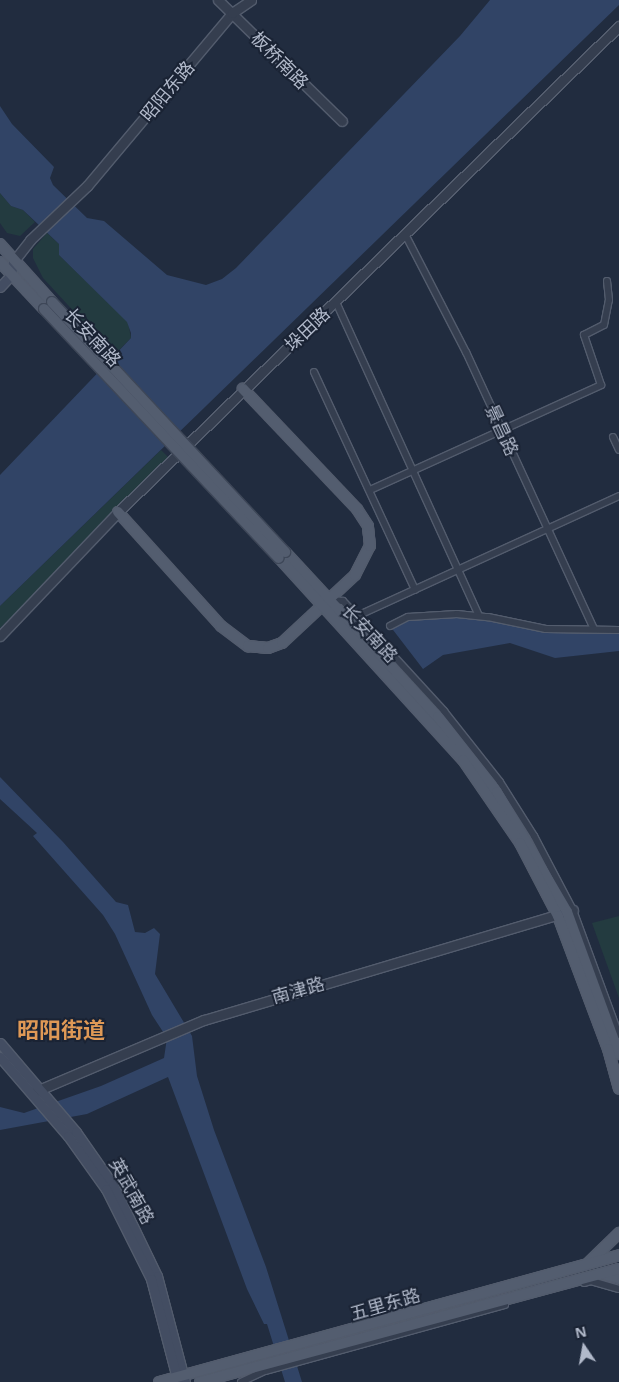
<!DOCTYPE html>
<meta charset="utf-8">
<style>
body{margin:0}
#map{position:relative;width:619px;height:1382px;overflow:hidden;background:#212c3f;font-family:"Open Sans","Noto Sans SC",sans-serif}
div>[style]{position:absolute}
.green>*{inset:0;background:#233b40}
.water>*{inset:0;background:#314466}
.roads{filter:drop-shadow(1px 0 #535c6d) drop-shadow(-1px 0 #535c6d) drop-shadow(0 1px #535c6d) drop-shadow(0 -1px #535c6d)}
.minor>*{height:6px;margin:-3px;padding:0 3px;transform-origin:3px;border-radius:3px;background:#353e4f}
.tertiary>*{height:9px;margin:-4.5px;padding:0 4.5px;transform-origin:4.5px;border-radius:4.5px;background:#353e4f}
.secondary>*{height:9px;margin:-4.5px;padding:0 4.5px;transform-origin:4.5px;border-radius:4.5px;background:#434d62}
.primary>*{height:10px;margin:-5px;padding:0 5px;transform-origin:5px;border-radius:5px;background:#535d6f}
.bridges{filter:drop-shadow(1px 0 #3e4758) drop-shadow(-1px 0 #3e4758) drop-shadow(0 1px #3e4758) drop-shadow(0 -1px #3e4758)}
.primary-bridge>*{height:10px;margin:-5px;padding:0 5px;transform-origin:5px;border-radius:5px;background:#535d6f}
span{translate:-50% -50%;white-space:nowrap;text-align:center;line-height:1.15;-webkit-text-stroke:4px #1a2334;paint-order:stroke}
.street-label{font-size:18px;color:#b1b9ca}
.district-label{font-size:22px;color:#df9956;font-weight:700}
.north{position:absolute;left:559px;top:1322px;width:50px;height:50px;-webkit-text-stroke:4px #1a2334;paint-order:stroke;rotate:348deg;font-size:14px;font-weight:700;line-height:20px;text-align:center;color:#b1b9ca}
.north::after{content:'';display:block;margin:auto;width:18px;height:22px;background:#b1b9ca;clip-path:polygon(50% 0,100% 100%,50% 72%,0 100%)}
</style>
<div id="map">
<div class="green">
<div style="clip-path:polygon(0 193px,11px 206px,23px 210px,35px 222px,20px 236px,7px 233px,0 223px)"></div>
<div style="clip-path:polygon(47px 233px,59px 244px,59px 255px,128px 322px,131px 338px,114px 355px,43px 278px,33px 258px,33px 249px)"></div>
<div style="clip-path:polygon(161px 450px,171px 460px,0 628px,0 606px)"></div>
<div style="clip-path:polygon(619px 916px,619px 998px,592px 923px)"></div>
</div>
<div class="water">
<div style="clip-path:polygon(490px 0,619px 0,619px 5px,0 606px,0 475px,131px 338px,131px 333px,127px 322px,59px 255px,59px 244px,23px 210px,11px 206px,0 193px,0 106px,12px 124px,54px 167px,50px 178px,53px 185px,87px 218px,104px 221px,167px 275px,206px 285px,222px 279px,236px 268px,460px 36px)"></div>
<div style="clip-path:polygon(457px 614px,546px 629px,619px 630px,619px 651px,555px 658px,510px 643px,443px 655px,423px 669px,390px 626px,408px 617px)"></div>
<div style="clip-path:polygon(0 777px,63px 842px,116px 902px,128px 905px,135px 932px,145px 933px,154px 928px,160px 934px,155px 974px,192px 1036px,197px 1076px,214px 1130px,266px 1267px,302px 1382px,285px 1382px,267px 1324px,264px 1324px,247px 1289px,168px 1077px,87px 1114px,0 1130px,0 1107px,24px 1113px,101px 1086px,164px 1058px,167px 1038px,152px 1015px,115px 934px,103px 915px,33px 836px,37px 833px,0 799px)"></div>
</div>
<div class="roads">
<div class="minor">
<div style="left:405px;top:234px;width:133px;rotate:62.7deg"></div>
<div style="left:466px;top:352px;width:305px;rotate:65.2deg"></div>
<div style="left:336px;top:302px;width:345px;rotate:65.5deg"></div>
<div style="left:314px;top:372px;width:240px;rotate:65.1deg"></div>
<div style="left:613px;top:437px;width:14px;rotate:65deg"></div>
<div style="left:370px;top:490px;width:254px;rotate:-24.4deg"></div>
<div style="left:601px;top:385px;width:53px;rotate:-108.8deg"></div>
<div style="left:584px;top:335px;width:22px;rotate:-27deg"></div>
<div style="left:604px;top:325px;width:25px;rotate:-79deg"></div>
<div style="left:609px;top:300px;width:19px;rotate:-96deg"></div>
<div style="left:330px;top:600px;width:13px;rotate:4deg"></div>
<div style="left:343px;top:601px;width:21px;rotate:47deg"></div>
<div style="left:357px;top:616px;width:129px;rotate:47.5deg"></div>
<div style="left:444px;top:711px;width:90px;rotate:51.7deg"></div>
<div style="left:500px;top:782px;width:64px;rotate:57.8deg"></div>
<div style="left:534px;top:836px;width:84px;rotate:62.2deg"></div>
<div style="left:573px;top:910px;width:133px;rotate:69.8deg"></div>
<div style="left:357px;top:616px;width:288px;rotate:-24.6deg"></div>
<div style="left:390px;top:626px;width:20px;rotate:-27deg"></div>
<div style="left:408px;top:617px;width:49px;rotate:-3.5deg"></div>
<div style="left:457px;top:614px;width:31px;rotate:6deg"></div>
<div style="left:488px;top:617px;width:59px;rotate:11.7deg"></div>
<div style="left:546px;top:629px;width:73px;rotate:0.8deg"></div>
<div style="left:584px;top:1283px;width:7px;rotate:-16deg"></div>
<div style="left:591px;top:1281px;width:29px;rotate:16deg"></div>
<div style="left:241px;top:1382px;width:26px;rotate:-25deg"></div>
<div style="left:265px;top:1371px;width:249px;rotate:-15.4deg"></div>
</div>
<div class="tertiary">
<div style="left:218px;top:0;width:173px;rotate:44.3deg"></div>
<div style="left:13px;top:262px;width:28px;rotate:-52deg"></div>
<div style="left:30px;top:240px;width:79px;rotate:-43.5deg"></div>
<div style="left:87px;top:186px;width:226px;rotate:-50deg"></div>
<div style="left:232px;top:13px;width:23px;rotate:-34deg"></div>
<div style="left:0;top:636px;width:171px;rotate:-46.4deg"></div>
<div style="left:118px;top:512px;width:698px;rotate:-44.13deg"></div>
<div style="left:34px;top:1092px;width:185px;rotate:-23deg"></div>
<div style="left:204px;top:1020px;width:385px;rotate:-16.6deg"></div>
</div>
<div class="secondary">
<div style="left:0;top:287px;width:16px;rotate:-47deg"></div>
<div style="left:11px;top:275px;width:13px;rotate:-81deg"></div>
<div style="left:0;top:1043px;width:117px;rotate:49.5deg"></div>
<div style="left:76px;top:1132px;width:65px;rotate:55.1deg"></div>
<div style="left:113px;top:1185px;width:101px;rotate:64.2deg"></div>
<div style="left:157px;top:1276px;width:110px;rotate:75.2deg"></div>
<div style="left:0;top:1057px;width:104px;rotate:49.3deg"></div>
<div style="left:68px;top:1136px;width:65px;rotate:54.4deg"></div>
<div style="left:106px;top:1189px;width:101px;rotate:63.4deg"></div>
<div style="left:151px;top:1279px;width:106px;rotate:75.3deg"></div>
</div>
<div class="primary">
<div style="left:0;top:244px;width:78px;rotate:48.1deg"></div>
<div style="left:0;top:262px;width:64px;rotate:46.9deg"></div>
<div style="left:118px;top:512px;width:154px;rotate:47.9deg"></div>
<div style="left:221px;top:626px;width:34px;rotate:37deg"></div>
<div style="left:248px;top:646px;width:20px;rotate:6deg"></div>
<div style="left:268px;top:648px;width:15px;rotate:-20deg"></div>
<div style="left:282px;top:643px;width:100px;rotate:-43deg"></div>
<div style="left:355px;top:575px;width:33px;rotate:-63deg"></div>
<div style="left:370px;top:546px;width:20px;rotate:-96deg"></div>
<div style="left:368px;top:526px;width:20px;rotate:-123deg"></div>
<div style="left:357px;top:509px;width:166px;rotate:-133.5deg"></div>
<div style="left:285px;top:552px;width:225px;rotate:47.2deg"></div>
<div style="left:438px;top:717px;width:95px;rotate:51.8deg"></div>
<div style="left:497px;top:792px;width:139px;rotate:59.7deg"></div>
<div style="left:567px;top:912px;width:151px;rotate:69.9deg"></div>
<div style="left:279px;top:558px;width:273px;rotate:47.7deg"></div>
<div style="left:463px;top:760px;width:101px;rotate:55.5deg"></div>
<div style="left:520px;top:843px;width:82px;rotate:62.5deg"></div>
<div style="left:558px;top:916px;width:142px;rotate:69.4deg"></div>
<div style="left:608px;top:1049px;width:41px;rotate:74.6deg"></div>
<div style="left:589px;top:1262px;width:42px;rotate:-44deg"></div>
<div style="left:602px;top:1274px;width:17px;rotate:13deg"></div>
<div style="left:159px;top:1382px;width:477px;rotate:-15.4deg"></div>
<div style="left:200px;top:1382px;width:434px;rotate:-15.1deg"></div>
</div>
</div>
<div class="bridges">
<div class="primary-bridge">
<div style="left:52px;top:302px;width:342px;rotate:47deg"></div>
<div style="left:44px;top:309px;width:342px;rotate:46.7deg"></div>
</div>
</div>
<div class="street-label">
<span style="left:280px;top:60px;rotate:45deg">板桥南路</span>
<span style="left:167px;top:91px;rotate:-50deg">昭阳东路</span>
<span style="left:307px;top:329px;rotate:-44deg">垛田路</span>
<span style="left:93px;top:337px;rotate:47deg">长安南路</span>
<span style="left:502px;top:430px;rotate:65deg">景昌路</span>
<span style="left:370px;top:633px;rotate:47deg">长安南路</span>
<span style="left:298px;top:990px;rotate:-16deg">南津路</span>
<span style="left:132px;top:1191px;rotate:61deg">英武南路</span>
<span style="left:385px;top:1304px;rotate:-16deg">五里东路</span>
</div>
<div class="district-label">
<span style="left:61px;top:1030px">昭阳街道</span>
</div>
<div class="north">N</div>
</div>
